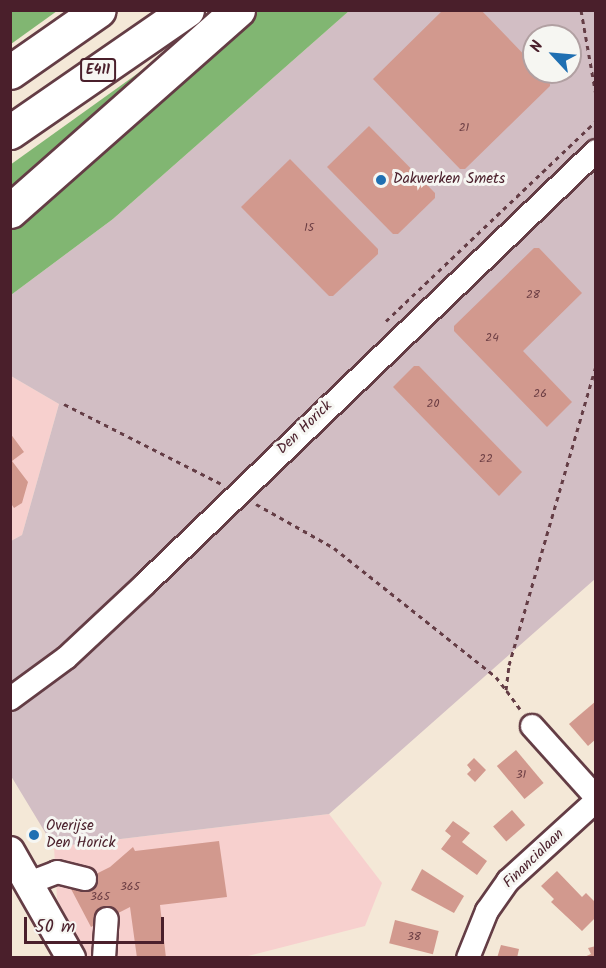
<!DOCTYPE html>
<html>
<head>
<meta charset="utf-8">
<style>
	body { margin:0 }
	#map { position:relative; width:606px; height:968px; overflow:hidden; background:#f4e8d7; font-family:Kalam,sans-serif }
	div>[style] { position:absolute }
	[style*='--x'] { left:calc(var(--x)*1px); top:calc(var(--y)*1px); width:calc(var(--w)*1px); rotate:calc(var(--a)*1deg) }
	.built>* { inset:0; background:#f7d0ce }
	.industrial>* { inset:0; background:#d2bec4 }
	.forest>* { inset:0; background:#81b672 }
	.building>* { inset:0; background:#d2998e; transform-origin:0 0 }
	.path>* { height:3px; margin-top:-1.5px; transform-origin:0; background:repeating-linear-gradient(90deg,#643d45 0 4.5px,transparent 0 9px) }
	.roads { filter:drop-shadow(2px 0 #643d45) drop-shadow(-2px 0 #643d45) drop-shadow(0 2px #643d45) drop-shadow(0 -2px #643d45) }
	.minor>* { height:22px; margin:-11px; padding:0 11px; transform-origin:11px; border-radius:11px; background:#fff }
	.major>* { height:28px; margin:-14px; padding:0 14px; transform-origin:14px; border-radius:14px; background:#fff }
	.highway>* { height:33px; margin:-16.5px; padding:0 16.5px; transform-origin:16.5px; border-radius:16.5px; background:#fff }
	.dots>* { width:16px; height:16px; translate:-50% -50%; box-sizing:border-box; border:3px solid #f6f6f2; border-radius:50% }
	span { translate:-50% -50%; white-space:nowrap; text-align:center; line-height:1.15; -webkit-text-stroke:6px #f6f6f2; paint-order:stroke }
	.number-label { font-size:12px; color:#6c3e44 }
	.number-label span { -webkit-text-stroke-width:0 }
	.shield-label span { padding:2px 4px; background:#f6f6f2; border:2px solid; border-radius:4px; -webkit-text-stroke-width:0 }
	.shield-label { font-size:14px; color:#4a1f2b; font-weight:700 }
	.poi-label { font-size:15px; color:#4a1f2b }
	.left { translate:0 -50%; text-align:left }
	.street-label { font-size:15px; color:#4a1f2b }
	.frame { position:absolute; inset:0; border:12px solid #4a1f2b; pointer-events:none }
	.north { position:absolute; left:522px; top:24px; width:60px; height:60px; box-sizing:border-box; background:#f6f6f2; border:2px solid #b1a0a2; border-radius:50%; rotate:296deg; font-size:16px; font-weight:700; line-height:24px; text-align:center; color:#4a1f2b }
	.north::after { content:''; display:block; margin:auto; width:21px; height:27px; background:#1f6fb2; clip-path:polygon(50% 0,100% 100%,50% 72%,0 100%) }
	.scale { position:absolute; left:24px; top:917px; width:140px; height:27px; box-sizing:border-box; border:3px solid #4a1f2b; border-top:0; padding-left:8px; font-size:18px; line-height:21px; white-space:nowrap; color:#4a1f2b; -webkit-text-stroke:4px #f6f6f2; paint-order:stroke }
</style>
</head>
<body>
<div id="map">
	<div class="built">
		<i style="clip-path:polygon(11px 376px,59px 404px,22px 535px,11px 541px)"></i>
		<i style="clip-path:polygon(329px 814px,382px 883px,365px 926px,244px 957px,87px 957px,57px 899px,54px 847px)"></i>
	</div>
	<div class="industrial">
		<i style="clip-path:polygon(evenodd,349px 11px,595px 11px,595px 579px,329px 814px,54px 847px,11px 776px,11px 541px,22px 535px,59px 404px,11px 376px,11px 295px,113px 219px,349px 11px,534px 36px,570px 36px,570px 72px,534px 72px,534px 36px)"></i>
	</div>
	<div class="forest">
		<i style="clip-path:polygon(11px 10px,57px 10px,57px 11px,11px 44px)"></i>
		<i style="clip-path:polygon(258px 11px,349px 11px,113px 219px,11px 295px,11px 231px,129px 120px)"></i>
		<i style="clip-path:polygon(169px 51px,11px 202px,10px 165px)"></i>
	</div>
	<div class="building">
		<i style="clip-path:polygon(443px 10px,481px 10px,534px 65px,534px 72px,541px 72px,550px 81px,550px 86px,465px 169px,460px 169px,373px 79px)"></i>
		<i style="clip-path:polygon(369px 126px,435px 193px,435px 198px,398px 234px,393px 234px,327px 167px)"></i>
		<i style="clip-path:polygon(290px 159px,378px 249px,378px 254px,333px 296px,329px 296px,241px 207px)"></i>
		<i style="clip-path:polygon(534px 248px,539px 248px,582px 293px,523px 351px,572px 402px,547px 427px,454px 331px,454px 326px)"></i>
		<i style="clip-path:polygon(414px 366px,419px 366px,522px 472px,499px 496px,393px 387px)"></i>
		<i style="clip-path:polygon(10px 433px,24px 452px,12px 461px,28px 482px,22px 503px,14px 508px,10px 502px)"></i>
		<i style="clip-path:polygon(596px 701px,596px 739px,588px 746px,569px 724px)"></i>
		<i style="left:516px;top:750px;width:43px;height:25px;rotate:50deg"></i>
		<i style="clip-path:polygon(474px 758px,486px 770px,475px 782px,467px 774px,471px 770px,467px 765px)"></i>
		<i style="left:512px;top:810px;width:20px;height:25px;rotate:49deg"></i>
		<i style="clip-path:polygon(453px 821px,470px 833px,462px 842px,487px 861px,477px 875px,441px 849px,451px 836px,445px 831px)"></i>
		<i style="clip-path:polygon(219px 841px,227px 897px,160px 905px,166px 958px,137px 958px,130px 907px,91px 927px,70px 887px,110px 867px,133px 847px,135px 851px)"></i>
		<i style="clip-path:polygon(422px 869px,464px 896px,454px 913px,411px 890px)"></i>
		<i style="clip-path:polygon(557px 871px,582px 897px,586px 893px,596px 903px,596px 917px,582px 931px,551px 902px,554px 899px,541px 886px)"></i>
		<i style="left:395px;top:920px;width:45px;height:24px;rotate:14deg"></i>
		<i style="clip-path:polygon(501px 945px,519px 949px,517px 958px,497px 958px)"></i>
		<i style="clip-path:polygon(596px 946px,596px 958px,582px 958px,591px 954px,588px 948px)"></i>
	</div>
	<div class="path">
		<i style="--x:581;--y:10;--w:86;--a:80"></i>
		<i style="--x:386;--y:321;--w:290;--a:-43.6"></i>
		<i style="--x:64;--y:404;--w:177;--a:26.9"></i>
		<i style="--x:256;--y:504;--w:90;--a:29.4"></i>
		<i style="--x:334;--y:548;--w:207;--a:38.5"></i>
		<i style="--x:496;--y:677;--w:16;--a:52"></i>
		<i style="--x:520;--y:709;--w:24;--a:-126"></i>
		<i style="--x:506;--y:690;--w:25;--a:-83"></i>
		<i style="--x:509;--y:665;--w:311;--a:-73.8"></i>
	</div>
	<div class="roads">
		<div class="minor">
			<i style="--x:10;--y:699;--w:69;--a:-36.2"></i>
			<i style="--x:66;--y:658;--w:108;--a:-43.1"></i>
			<i style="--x:145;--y:584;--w:625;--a:-43.83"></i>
			<i style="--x:532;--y:726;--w:96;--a:48"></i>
			<i style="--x:29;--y:883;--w:30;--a:-21"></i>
			<i style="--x:57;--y:872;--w:29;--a:14"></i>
			<i style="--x:104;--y:958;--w:39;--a:-86"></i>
			<i style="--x:468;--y:958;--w:51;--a:-68"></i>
			<i style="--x:487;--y:911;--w:37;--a:-55"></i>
			<i style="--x:508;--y:881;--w:119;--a:-42.3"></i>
		</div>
		<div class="major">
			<i style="--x:10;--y:851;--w:123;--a:60.3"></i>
		</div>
		<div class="highway">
			<i style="--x:10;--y:72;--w:108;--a:-34.9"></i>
			<i style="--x:10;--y:132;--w:215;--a:-34.6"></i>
			<i style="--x:10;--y:211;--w:304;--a:-41.4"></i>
		</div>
	</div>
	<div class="dots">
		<i style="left:381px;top:180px;background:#1f6fb2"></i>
		<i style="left:34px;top:835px;background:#1f6fb2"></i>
	</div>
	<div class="number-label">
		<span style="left:464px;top:128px">21</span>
		<span style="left:309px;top:228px">15</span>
		<span style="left:533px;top:295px">28</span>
		<span style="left:492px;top:338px">24</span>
		<span style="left:540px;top:394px">26</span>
		<span style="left:433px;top:404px">20</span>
		<span style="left:486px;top:459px">22</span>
		<span style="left:521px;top:775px">31</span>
		<span style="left:130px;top:887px">365</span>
		<span style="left:100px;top:897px">365</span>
		<span style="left:414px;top:937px">38</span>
	</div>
	<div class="shield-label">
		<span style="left:98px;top:70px">E411</span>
	</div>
	<div class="poi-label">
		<span class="left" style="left:393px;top:180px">Dakwerken Smets</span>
		<span class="left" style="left:46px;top:835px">Overijse<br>Den Horick</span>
	</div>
	<div class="street-label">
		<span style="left:305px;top:428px;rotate:-44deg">Den Horick</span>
		<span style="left:534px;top:859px;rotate:-44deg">Financialaan</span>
	</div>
	<div class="frame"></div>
	<div class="north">N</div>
	<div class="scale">50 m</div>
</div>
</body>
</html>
